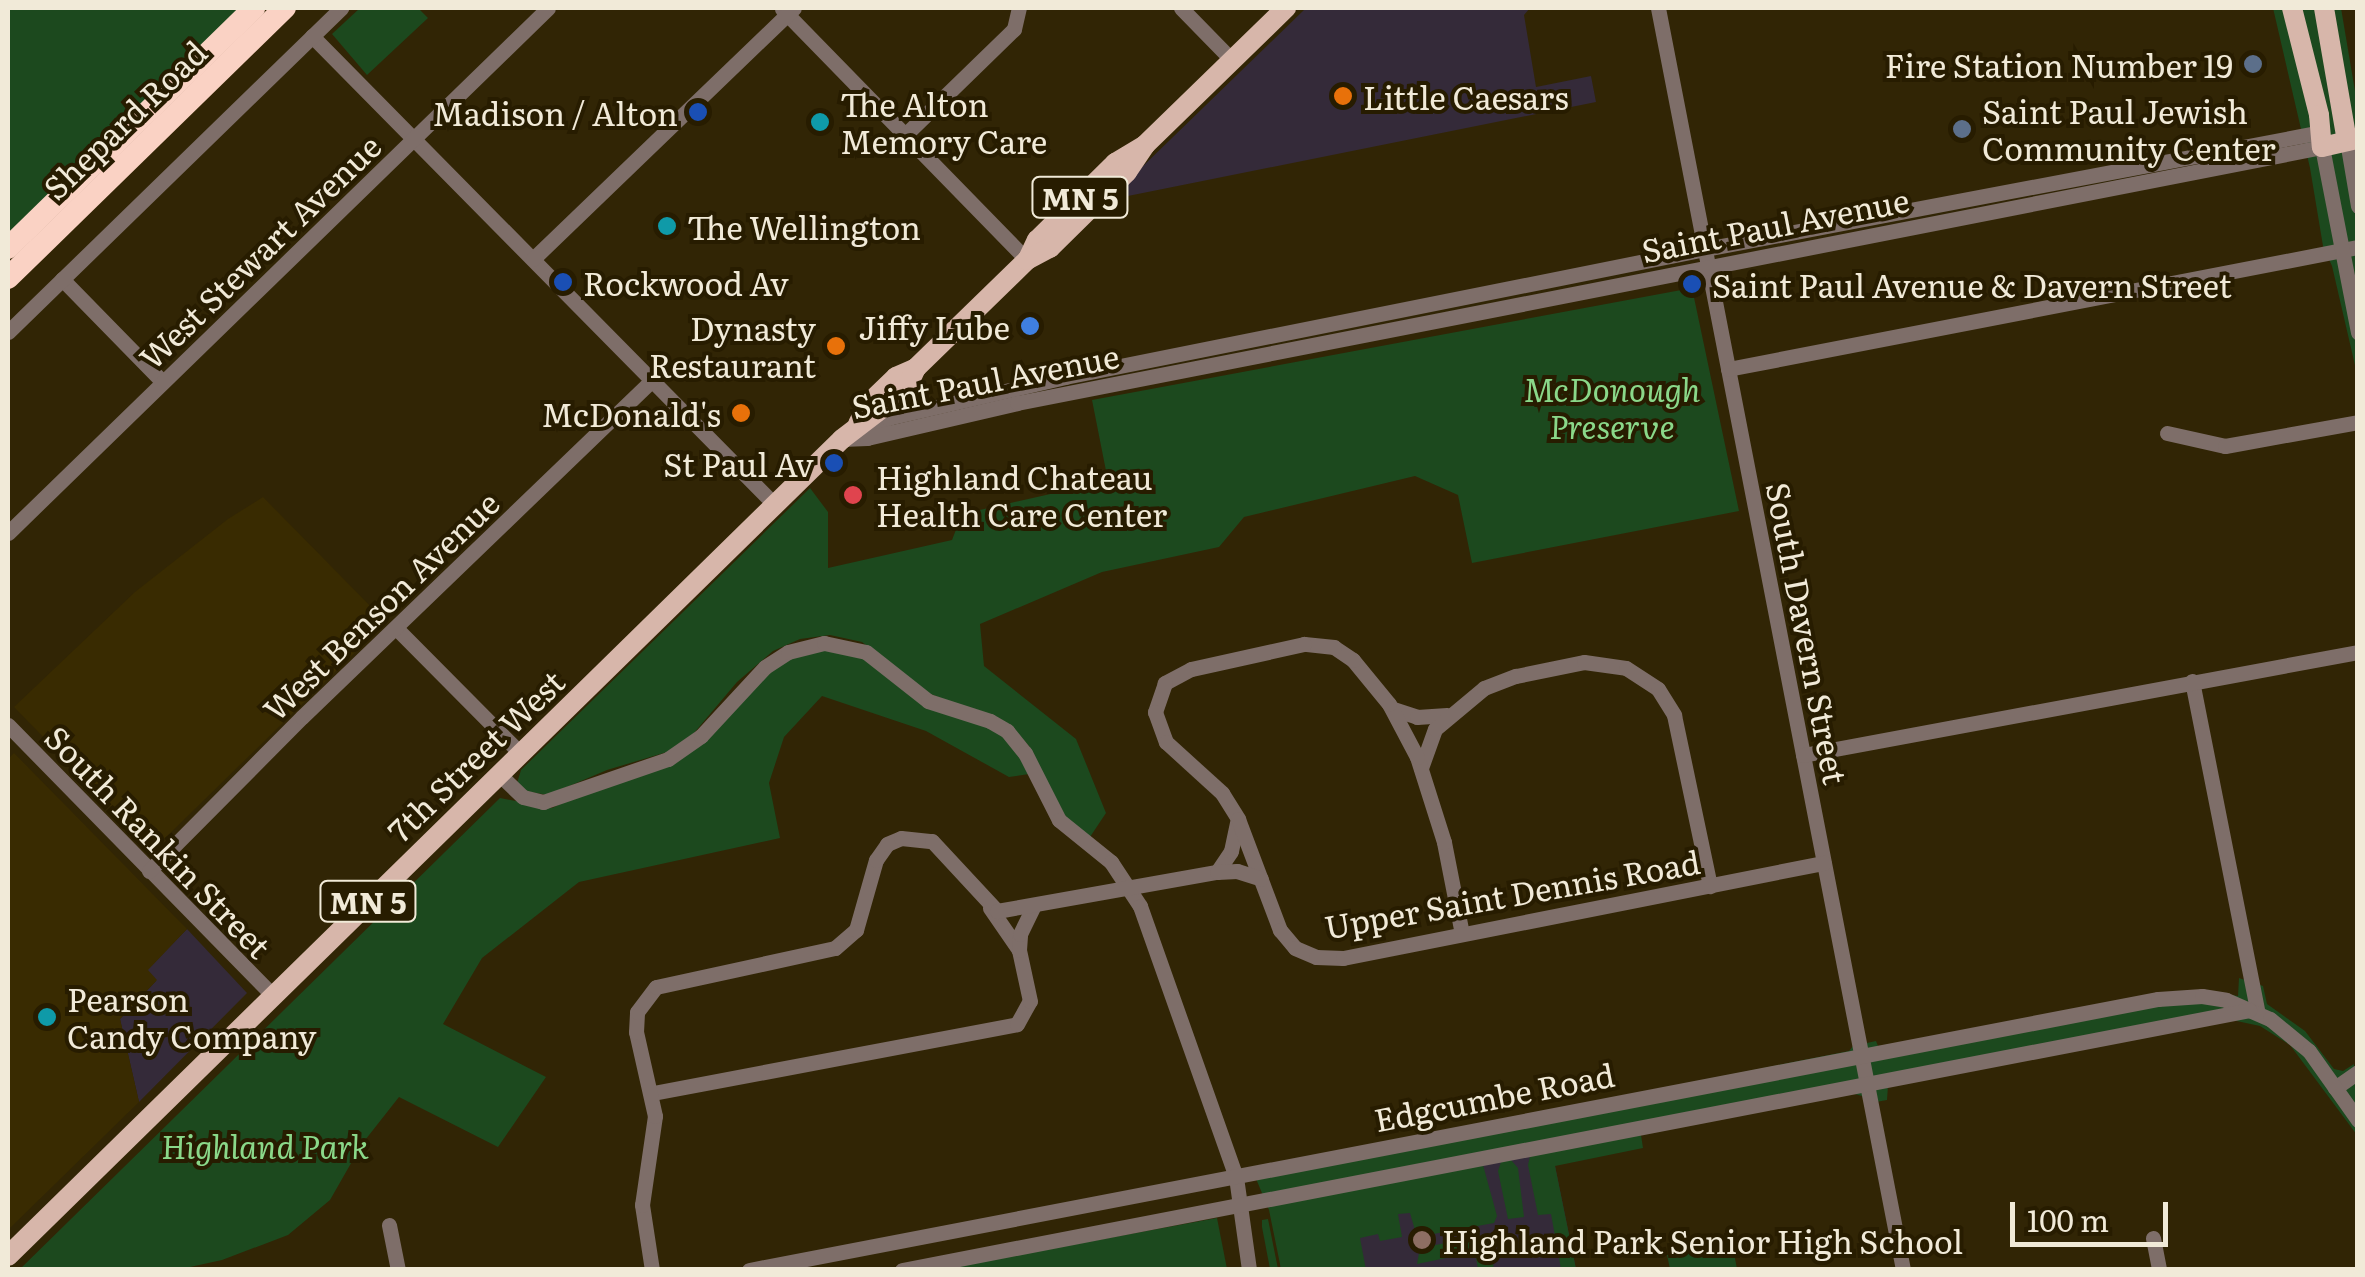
<!DOCTYPE html>
<html>
<head>
<meta charset="utf-8">
<style>
	body { margin:0 }
	#map { position:relative; width:2365px; height:1277px; overflow:hidden; background:#312505; font-family:Literata,serif }
	div>[style] { position:absolute }
	[style*='--x'] { left:calc(var(--x)*1px); top:calc(var(--y)*1px); width:calc(var(--w)*1px); rotate:calc(var(--a)*1deg) }
	.commercial>* { inset:0; background:#342a39 }
	.built>* { inset:0; background:#392b01 }
	.green>* { inset:0; background:#1c491e }
	.minor>* { height:15px; margin:-7.5px; padding:0 7.5px; transform-origin:7.5px; border-radius:7.5px; background:#7e6e69 }
	.major>* { height:20px; margin:-10px; padding:0 10px; transform-origin:10px; border-radius:10px; background:#d7b6aa }
	.highway>* { height:22px; margin:-11px; padding:0 11px; transform-origin:11px; border-radius:11px; background:#fad2c4 }
	.dots>* { width:28px; height:28px; translate:-50% -50%; box-sizing:border-box; border:5px solid #271c00; border-radius:50% }
	span { translate:-50% -50%; white-space:nowrap; text-align:center; line-height:1.15; -webkit-text-stroke:8px #271c00; paint-order:stroke }
	.shield-label span { padding:2px 8px; background:#271c00; border:2px solid; border-radius:8px; -webkit-text-stroke-width:0 }
	.shield-label { font-size:30px; color:#f1ead8; font-weight:700 }
	.poi-label { font-size:32px; color:#f1ead8 }
	.right { translate:-100% -50%; text-align:right }
	.left { translate:0 -50%; text-align:left }
	.street-label { font-size:32px; color:#f1ead8 }
	.park-label { font-size:32px; color:#8ad889; font-style:italic }
	.frame { position:absolute; inset:0; border:10px solid #f1ead8; pointer-events:none }
	.scale { position:absolute; left:2010px; top:1202px; width:158px; height:45px; box-sizing:border-box; border:5px solid #f1ead8; border-top:0; padding-left:12px; font-size:30px; line-height:35px; white-space:nowrap; color:#f1ead8; -webkit-text-stroke:8px #271c00; paint-order:stroke }
</style>
</head>
<body>
<div id="map">
	<div class="commercial">
		<i style="clip-path:polygon(1306px 8px,1530px 8px,1524px 15px,1536px 87px,1591px 76px,1596px 102px,1108px 200px)"></i>
		<i style="clip-path:polygon(187px 929px,247px 993px,139px 1102px,120px 1019px,156px 981px,147px 970px)"></i>
		<i style="clip-path:polygon(1552px 1151px,1576px 1269px,1281px 1269px,1274px 1206px)"></i>
	</div>
	<div class="built">
		<i style="clip-path:polygon(263px 497px,386px 622px,153px 850px,14px 707px,135px 592px,228px 519px)"></i>
		<i style="clip-path:polygon(14px 753px,187px 929px,148px 970px,157px 980px,120px 1019px,139px 1102px,8px 1230px,8px 759px)"></i>
	</div>
	<div class="green">
		<i style="clip-path:polygon(8px 8px,244px 8px,8px 240px)"></i>
		<i style="clip-path:polygon(360px 8px,418px 8px,428px 18px,367px 75px,332px 34px)"></i>
		<i style="clip-path:polygon(2273px 8px,2341px 8px,2357px 103px,2357px 374px,2332px 266px,2323px 246px,2310px 168px)"></i>
		<i style="clip-path:polygon(1692px 288px,1739px 511px,1472px 563px,1458px 495px,1415px 476px,1244px 517px,1219px 547px,1102px 572px,980px 624px,984px 666px,1076px 739px,1106px 813px,1090px 837px,1061px 813px,1029px 746px,1011px 726px,928px 693px,862px 642px,830px 635px,800px 639px,773px 651px,737px 682px,694px 733px,667px 752px,607px 770px,548px 795px,525px 791px,517px 783px,521px 770px,810px 488px,828px 512px,828px 568px,952px 540px,962px 514px,1108px 481px,1092px 400px)"></i>
		<i style="clip-path:polygon(818px 649px,853px 652px,993px 729px,1013px 744px,1029px 774px,1009px 777px,926px 731px,822px 696px,784px 737px,769px 783px,780px 838px,579px 882px,482px 958px,443px 1024px,546px 1077px,498px 1147px,399px 1097px,362px 1144px,330px 1200px,288px 1235px,222px 1260px,181px 1269px,19px 1270px,500px 798px,552px 808px,602px 784px,656px 770px,762px 677px,790px 657px)"></i>
		<i style="clip-path:polygon(2239px 978px,2263px 986px,2267px 1004px,2305px 1031px,2334px 1069px,2343px 1071px,2354px 1064px,2357px 1135px,2290px 1045px,2260px 1026px,2232px 1020px,1888px 1086px,1887px 1100px,1865px 1104px,1862px 1096px,1851px 1093px,1641px 1135px,1643px 1148px,1555px 1166px,1576px 1269px,1561px 1269px,1551px 1214px,1538px 1215px,1528px 1165px,1530px 1156px,1511px 1160px,1518px 1168px,1524px 1217px,1508px 1219px,1498px 1171px,1501px 1162px,1483px 1165px,1497px 1216px,1494px 1223px,1417px 1237px,1410px 1213px,1398px 1214px,1402px 1237px,1380px 1241px,1378px 1234px,1360px 1238px,1366px 1270px,1281px 1269px,1269px 1210px,1252px 1169px,1849px 1051px,1853px 1046px,1876px 1041px,1878px 1046px,2220px 993px,2238px 996px)"></i>
		<i style="clip-path:polygon(1217px 1218px,1227px 1269px,934px 1270px)"></i>
		<i style="clip-path:polygon(1268px 1219px,1278px 1269px,1270px 1269px,1262px 1227px,1262px 1220px)"></i>
		<i style="clip-path:polygon(1487px 1235px,1494px 1269px,1478px 1269px,1475px 1252px,1417px 1264px,1420px 1248px)"></i>
		<i style="clip-path:polygon(1732px 1242px,1737px 1269px,1670px 1269px,1667px 1255px)"></i>
	</div>
	<div class="minor">
		<i style="--x:1181;--y:8;--w:73;--a:45.6"></i>
		<i style="--x:1658;--y:8;--w:1286;--a:79.01"></i>
		<i style="--x:782;--y:9;--w:351;--a:45.7"></i>
		<i style="--x:312;--y:36;--w:659;--a:45.37"></i>
		<i style="--x:905;--y:135;--w:152;--a:-44.2"></i>
		<i style="--x:1014;--y:29;--w:22;--a:-77"></i>
		<i style="--x:2347;--y:141;--w:66;--a:80.4"></i>
		<i style="--x:533;--y:259;--w:362;--a:-43.9"></i>
		<i style="--x:62;--y:279;--w:144;--a:45.6"></i>
		<i style="--x:8;--y:332;--w:465;--a:-44.2"></i>
		<i style="--x:1728;--y:369;--w:642;--a:-10.96"></i>
		<i style="--x:868;--y:427;--w:22;--a:-24"></i>
		<i style="--x:888;--y:418;--w:182;--a:-13"></i>
		<i style="--x:1065;--y:377;--w:653;--a:-11.31"></i>
		<i style="--x:1705;--y:249;--w:628;--a:-10.74"></i>
		<i style="--x:2167;--y:433;--w:59;--a:12.6"></i>
		<i style="--x:2225;--y:446;--w:135;--a:-10.2"></i>
		<i style="--x:842;--y:439;--w:25;--a:-2"></i>
		<i style="--x:867;--y:438;--w:154;--a:-13.1"></i>
		<i style="--x:1017;--y:403;--w:1330;--a:-11.1"></i>
		<i style="--x:2322;--y:147;--w:189;--a:79"></i>
		<i style="--x:8;--y:533;--w:753;--a:-44.19"></i>
		<i style="--x:396;--y:628;--w:176;--a:45.2"></i>
		<i style="--x:2192;--y:681;--w:338;--a:78.8"></i>
		<i style="--x:1393;--y:709;--w:25;--a:18"></i>
		<i style="--x:1417;--y:717;--w:30;--a:-4"></i>
		<i style="--x:8;--y:725;--w:378;--a:45.6"></i>
		<i style="--x:1803;--y:755;--w:564;--a:-10.51"></i>
		<i style="--x:1421;--y:768;--w:41;--a:-70.3"></i>
		<i style="--x:1435;--y:729;--w:64;--a:-39.9"></i>
		<i style="--x:1484;--y:688;--w:34;--a:-21"></i>
		<i style="--x:1516;--y:676;--w:69;--a:-11.6"></i>
		<i style="--x:1584;--y:662;--w:42;--a:8.1"></i>
		<i style="--x:1626;--y:668;--w:38;--a:33"></i>
		<i style="--x:1658;--y:689;--w:31;--a:58"></i>
		<i style="--x:1674;--y:715;--w:175;--a:78.1"></i>
		<i style="--x:499;--y:774;--w:33;--a:44"></i>
		<i style="--x:523;--y:797;--w:21;--a:14"></i>
		<i style="--x:543;--y:802;--w:132;--a:-19"></i>
		<i style="--x:668;--y:759;--w:40;--a:-34.9"></i>
		<i style="--x:701;--y:736;--w:94;--a:-47.2"></i>
		<i style="--x:765;--y:667;--w:27;--a:-33"></i>
		<i style="--x:788;--y:652;--w:37;--a:-14"></i>
		<i style="--x:824;--y:643;--w:43;--a:12.1"></i>
		<i style="--x:866;--y:652;--w:79;--a:38.3"></i>
		<i style="--x:928;--y:701;--w:65;--a:17.9"></i>
		<i style="--x:990;--y:721;--w:20;--a:30"></i>
		<i style="--x:1007;--y:731;--w:28;--a:51"></i>
		<i style="--x:1025;--y:753;--w:75;--a:63.1"></i>
		<i style="--x:1059;--y:820;--w:67;--a:38.9"></i>
		<i style="--x:1111;--y:862;--w:53;--a:56.6"></i>
		<i style="--x:1140;--y:906;--w:288;--a:70.5"></i>
		<i style="--x:1236;--y:1177;--w:94;--a:82"></i>
		<i style="--x:149;--y:871;--w:217;--a:-45.2"></i>
		<i style="--x:302;--y:717;--w:484;--a:-43.9"></i>
		<i style="--x:1217;--y:872;--w:25;--a:-56"></i>
		<i style="--x:1231;--y:851;--w:29;--a:-78"></i>
		<i style="--x:990;--y:908;--w:51;--a:55.4"></i>
		<i style="--x:1462;--y:934;--w:94;--a:-101.1"></i>
		<i style="--x:1444;--y:842;--w:89;--a:-107.6"></i>
		<i style="--x:1417;--y:757;--w:60;--a:-117.8"></i>
		<i style="--x:1389;--y:704;--w:57;--a:-129.3"></i>
		<i style="--x:1353;--y:660;--w:23;--a:-146"></i>
		<i style="--x:1334;--y:647;--w:30;--a:-174"></i>
		<i style="--x:1304;--y:644;--w:116;--a:167.5"></i>
		<i style="--x:1191;--y:669;--w:30;--a:152"></i>
		<i style="--x:1165;--y:683;--w:31;--a:109"></i>
		<i style="--x:1155;--y:712;--w:32;--a:70"></i>
		<i style="--x:1166;--y:742;--w:76;--a:42.3"></i>
		<i style="--x:1222;--y:793;--w:31;--a:58"></i>
		<i style="--x:1238;--y:819;--w:119;--a:69.3"></i>
		<i style="--x:1280;--y:930;--w:23;--a:50"></i>
		<i style="--x:1295;--y:948;--w:23;--a:23"></i>
		<i style="--x:1316;--y:957;--w:27;--a:2"></i>
		<i style="--x:1343;--y:958;--w:490;--a:-11.2"></i>
		<i style="--x:2335;--y:1088;--w:28;--a:-35"></i>
		<i style="--x:653;--y:1093;--w:370;--a:-10.7"></i>
		<i style="--x:1017;--y:1024;--w:26;--a:-61"></i>
		<i style="--x:1030;--y:1001;--w:52;--a:-102.2"></i>
		<i style="--x:1019;--y:950;--w:16;--a:-86"></i>
		<i style="--x:1020;--y:934;--w:30;--a:-64"></i>
		<i style="--x:389;--y:1225;--w:46;--a:78.7"></i>
		<i style="--x:2153;--y:1238;--w:33;--a:79"></i>
		<i style="--x:652;--y:1270;--w:66;--a:-98.7"></i>
		<i style="--x:642;--y:1205;--w:90;--a:-81.7"></i>
		<i style="--x:655;--y:1116;--w:86;--a:-102.7"></i>
		<i style="--x:636;--y:1032;--w:20;--a:-87"></i>
		<i style="--x:637;--y:1012;--w:31;--a:-53"></i>
		<i style="--x:656;--y:987;--w:183;--a:-12.3"></i>
		<i style="--x:835;--y:948;--w:28;--a:-41"></i>
		<i style="--x:856;--y:930;--w:73;--a:-74.1"></i>
		<i style="--x:876;--y:860;--w:19;--a:-55"></i>
		<i style="--x:887;--y:844;--w:15;--a:-23"></i>
		<i style="--x:901;--y:838;--w:31;--a:6"></i>
		<i style="--x:932;--y:841;--w:96;--a:47.1"></i>
		<i style="--x:997;--y:911;--w:223;--a:-10.1"></i>
		<i style="--x:1217;--y:872;--w:20;--a:-3"></i>
		<i style="--x:1237;--y:871;--w:25;--a:18"></i>
		<i style="--x:749;--y:1270;--w:1435;--a:-10.89"></i>
		<i style="--x:2158;--y:999;--w:44;--a:-3.9"></i>
		<i style="--x:2202;--y:996;--w:24;--a:9"></i>
		<i style="--x:2226;--y:1000;--w:48;--a:23.4"></i>
		<i style="--x:2270;--y:1019;--w:50;--a:39.4"></i>
		<i style="--x:2309;--y:1051;--w:85;--a:54.6"></i>
		<i style="--x:902;--y:1270;--w:1372;--a:-10.92"></i>
	</div>
	<div class="major">
		<i style="--x:2292;--y:8;--w:110;--a:75.8"></i>
		<i style="--x:2319;--y:115;--w:32;--a:85"></i>
		<i style="--x:2322;--y:147;--w:37;--a:-13"></i>
		<i style="--x:2324;--y:8;--w:135;--a:80.2"></i>
		<i style="--x:1028;--y:259;--w:21;--a:-65"></i>
		<i style="--x:1037;--y:240;--w:110;--a:-44.6"></i>
		<i style="--x:1115;--y:163;--w:35;--a:-31"></i>
		<i style="--x:1145;--y:145;--w:197;--a:-44.2"></i>
		<i style="--x:858;--y:424;--w:22;--a:-63"></i>
		<i style="--x:868;--y:404;--w:39;--a:-44"></i>
		<i style="--x:896;--y:377;--w:22;--a:-24"></i>
		<i style="--x:916;--y:368;--w:155;--a:-44.2"></i>
		<i style="--x:1027;--y:260;--w:26;--a:-28"></i>
		<i style="--x:1050;--y:248;--w:108;--a:-44.6"></i>
		<i style="--x:1127;--y:172;--w:32;--a:-56"></i>
		<i style="--x:8;--y:1256;--w:1167;--a:-44.41"></i>
		<i style="--x:842;--y:439;--w:81;--a:-37.4"></i>
		<i style="--x:906;--y:390;--w:24;--a:-66"></i>
	</div>
	<div class="highway">
		<i style="--x:8;--y:248;--w:344;--a:-44.3"></i>
		<i style="--x:8;--y:278;--w:387;--a:-44.3"></i>
	</div>
	<div class="dots">
		<i style="left:2253px;top:64px;background:#5c6f8a"></i>
		<i style="left:1343px;top:96px;background:#e8710a"></i>
		<i style="left:698px;top:112px;background:#1a4fb4"></i>
		<i style="left:820px;top:122px;background:#0f9aa8"></i>
		<i style="left:1962px;top:129px;background:#5c6f8a"></i>
		<i style="left:667px;top:226px;background:#0f9aa8"></i>
		<i style="left:563px;top:282px;background:#1a4fb4"></i>
		<i style="left:1692px;top:284px;background:#1a4fb4"></i>
		<i style="left:1030px;top:326px;background:#3f7fe0"></i>
		<i style="left:836px;top:346px;background:#e8710a"></i>
		<i style="left:741px;top:413px;background:#e8710a"></i>
		<i style="left:834px;top:463px;background:#1a4fb4"></i>
		<i style="left:853px;top:495px;background:#e0444e"></i>
		<i style="left:47px;top:1017px;background:#0f9aa8"></i>
		<i style="left:1422px;top:1240px;background:#8d6e63"></i>
	</div>
	<div class="shield-label">
		<span style="left:1080px;top:197px">MN 5</span>
		<span style="left:368px;top:901px">MN 5</span>
	</div>
	<div class="poi-label">
		<span class="right" style="left:2233px;top:64px">Fire Station Number 19</span>
		<span class="left" style="left:1363px;top:96px">Little Caesars</span>
		<span class="left" style="left:840px;top:122px">The Alton<br>Memory Care</span>
		<span class="left" style="left:1982px;top:129px">Saint Paul Jewish<br>Community Center</span>
		<span class="right" style="left:678px;top:112px">Madison / Alton</span>
		<span class="left" style="left:687px;top:226px">The Wellington</span>
		<span class="left" style="left:583px;top:282px">Rockwood Av</span>
		<span class="left" style="left:1712px;top:284px">Saint Paul Avenue &amp; Davern Street</span>
		<span class="right" style="left:1010px;top:326px">Jiffy Lube</span>
		<span class="right" style="left:816px;top:346px">Dynasty<br>Restaurant</span>
		<span class="right" style="left:721px;top:413px">McDonald's</span>
		<span class="right" style="left:814px;top:463px">St Paul Av</span>
		<span class="left" style="left:876px;top:495px">Highland Chateau<br>Health Care Center</span>
		<span class="left" style="left:67px;top:1017px">Pearson<br>Candy Company</span>
		<span class="left" style="left:1442px;top:1240px">Highland Park Senior High School</span>
	</div>
	<div class="street-label">
		<span style="left:124px;top:119px;rotate:-44deg">Shepard Road</span>
		<span style="left:1775px;top:224px;rotate:-11deg">Saint Paul Avenue</span>
		<span style="left:259px;top:251px;rotate:-44deg">West Stewart Avenue</span>
		<span style="left:985px;top:380px;rotate:-11deg">Saint Paul Avenue</span>
		<span style="left:380px;top:605px;rotate:-44deg">West Benson Avenue</span>
		<span style="left:1808px;top:633px;rotate:79deg">South Davern Street</span>
		<span style="left:475px;top:755px;rotate:-44deg">7th Street West</span>
		<span style="left:159px;top:841px;rotate:46deg">South Rankin Street</span>
		<span style="left:1512px;top:893px;rotate:-10deg">Upper Saint Dennis Road</span>
		<span style="left:1494px;top:1096px;rotate:-11deg">Edgcumbe Road</span>
	</div>
	<div class="park-label">
		<span style="left:1612px;top:407px">McDonough<br>Preserve</span>
		<span style="left:265px;top:1145px">Highland Park</span>
	</div>
	<div class="frame"></div>
	<div class="scale">100 m</div>
</div>
</body>
</html>
